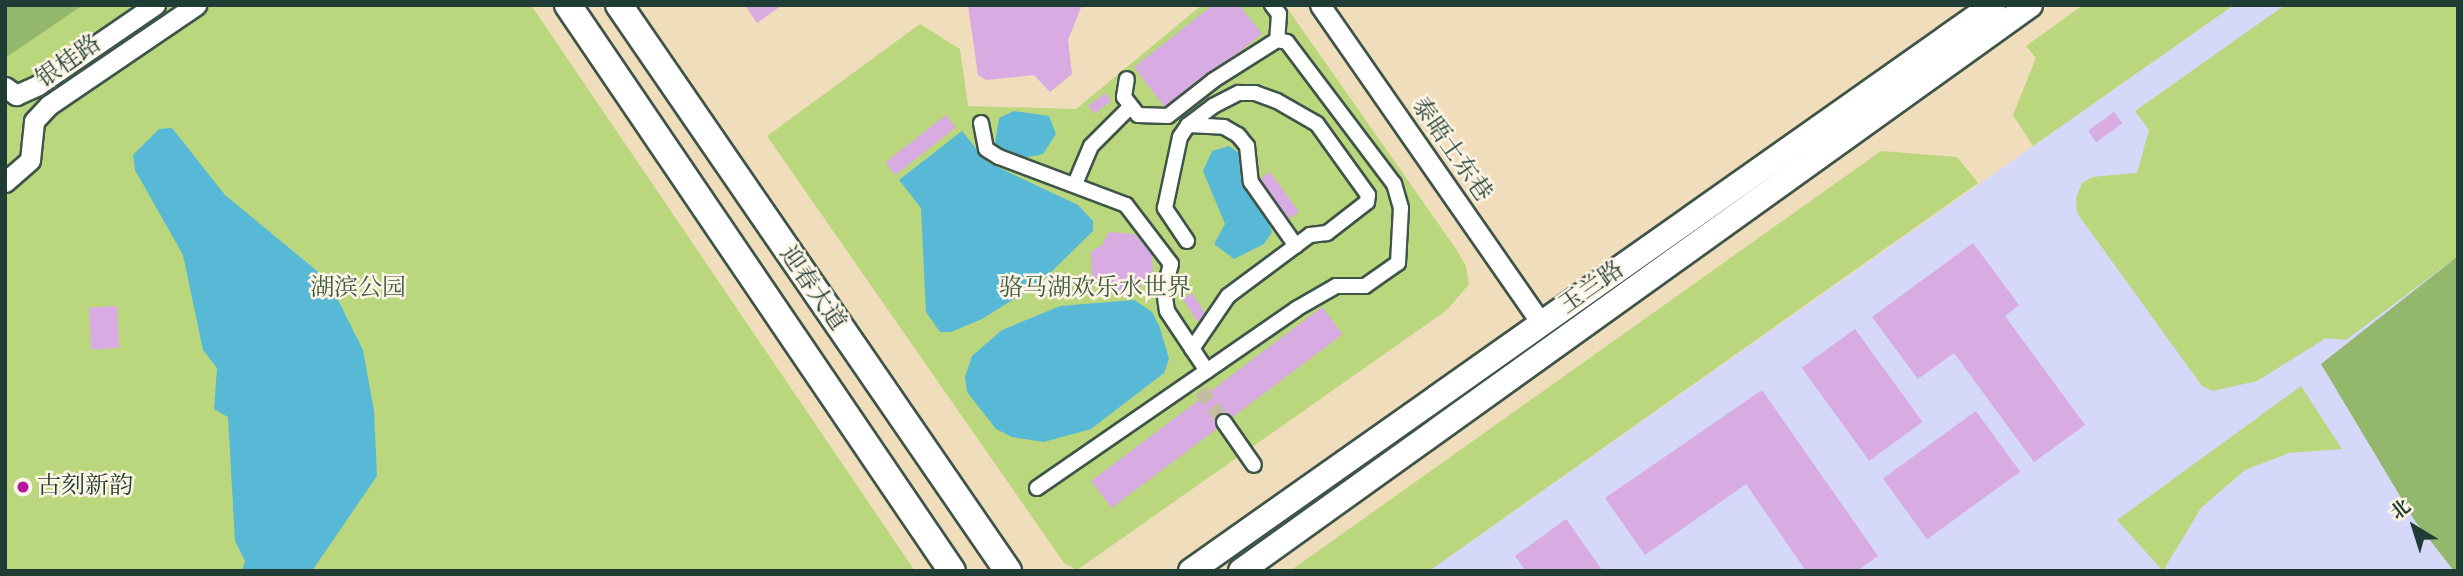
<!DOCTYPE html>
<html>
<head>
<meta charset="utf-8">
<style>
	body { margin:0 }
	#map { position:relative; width:2463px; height:576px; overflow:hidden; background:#efddbc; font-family:"IM FELL English","Noto Serif SC",serif }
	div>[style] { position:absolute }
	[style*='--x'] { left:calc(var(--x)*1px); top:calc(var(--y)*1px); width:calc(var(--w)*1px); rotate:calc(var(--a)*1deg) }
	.built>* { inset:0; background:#d5d8f9 }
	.green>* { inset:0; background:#bad77d }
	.forest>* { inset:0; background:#93b86c }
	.water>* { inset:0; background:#57b9d6 }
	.building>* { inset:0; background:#d8abe3; transform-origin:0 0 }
	.pedestrian-tunnel>* { height:14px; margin-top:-7px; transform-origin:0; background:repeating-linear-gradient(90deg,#c5bda1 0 14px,transparent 0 21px) }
	.roads { filter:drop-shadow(2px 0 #3e5548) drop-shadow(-2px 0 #3e5548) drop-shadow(0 2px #3e5548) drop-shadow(0 -2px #3e5548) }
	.pedestrian>* { height:14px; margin:-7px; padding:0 7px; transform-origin:7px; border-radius:7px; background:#fff }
	.minor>* { height:19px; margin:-9.5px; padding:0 9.5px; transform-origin:9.5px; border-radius:9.5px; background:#fff }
	.tertiary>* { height:24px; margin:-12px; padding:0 12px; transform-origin:12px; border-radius:12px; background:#fff }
	.secondary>* { height:26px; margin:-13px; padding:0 13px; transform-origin:13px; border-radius:13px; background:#fff }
	.dots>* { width:19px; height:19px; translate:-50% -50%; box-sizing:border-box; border:4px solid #fcf5e5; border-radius:50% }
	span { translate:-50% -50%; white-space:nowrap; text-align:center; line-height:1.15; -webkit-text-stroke:5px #fcf5e5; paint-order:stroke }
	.street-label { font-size:24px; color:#1f3d34 }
	.park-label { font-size:24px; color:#3e5c43 }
	.poi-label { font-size:24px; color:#1f3d34 }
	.left { translate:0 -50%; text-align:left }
	.frame { position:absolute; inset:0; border:7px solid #1f3d34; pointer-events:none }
	.north { position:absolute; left:2379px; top:492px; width:70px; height:70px; -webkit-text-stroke:5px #fcf5e5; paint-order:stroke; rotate:322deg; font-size:19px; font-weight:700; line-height:28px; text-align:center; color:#1f3d34 }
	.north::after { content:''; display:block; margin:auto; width:24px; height:32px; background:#1f3d34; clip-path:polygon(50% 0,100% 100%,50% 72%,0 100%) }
</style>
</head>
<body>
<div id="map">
	<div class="built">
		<i style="clip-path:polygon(2234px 5px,2458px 5px,2458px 571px,1429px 571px)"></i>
	</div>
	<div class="green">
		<i style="clip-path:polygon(5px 5px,531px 5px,915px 571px,5px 571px)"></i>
		<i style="clip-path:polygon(1202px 5px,1285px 5px,1456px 249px,1466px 266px,1469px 284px,1447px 310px,1077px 570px,1064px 563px,767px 136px,920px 24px,960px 49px,968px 106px,1076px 109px)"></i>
		<i style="clip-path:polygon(2083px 5px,2234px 5px,2033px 146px,2013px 115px,2036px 58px,2026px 46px)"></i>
		<i style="clip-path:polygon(2285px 5px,2458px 5px,2458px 256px,2346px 340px,2326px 338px,2257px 381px,2213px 391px,2202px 386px,2077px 213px,2076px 198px,2082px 183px,2092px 177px,2137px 173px,2149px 130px,2135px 111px)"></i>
		<i style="clip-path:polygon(1881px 151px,1957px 157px,1978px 183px,1429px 571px,1290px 571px)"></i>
		<i style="clip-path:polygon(2301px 386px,2342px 449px,2289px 453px,2245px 470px,2201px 508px,2163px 571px,2117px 520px)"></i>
	</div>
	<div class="forest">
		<i style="clip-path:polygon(5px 5px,83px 5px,5px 58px)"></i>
		<i style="clip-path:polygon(2458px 256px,2458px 571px,2454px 571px,2415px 521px,2321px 364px)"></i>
	</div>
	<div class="water">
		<i style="clip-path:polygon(1014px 111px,1049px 116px,1056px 134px,1043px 154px,1020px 159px,995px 143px,999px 118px)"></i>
		<i style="clip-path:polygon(172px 128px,225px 195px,328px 280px,363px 350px,374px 411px,377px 476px,312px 571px,242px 571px,245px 561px,235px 541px,228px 417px,214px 409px,217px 368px,203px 350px,183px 255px,135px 170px,133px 155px,159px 129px)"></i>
		<i style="clip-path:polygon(962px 131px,987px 162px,1078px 205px,1093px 221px,1093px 231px,1041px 282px,982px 319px,951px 332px,940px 332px,926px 312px,921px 208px,899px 180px)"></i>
		<i style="clip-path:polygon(1229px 146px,1242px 155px,1242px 184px,1263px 208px,1272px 232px,1264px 244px,1234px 259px,1214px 244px,1225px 224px,1203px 171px,1212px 151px)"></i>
		<i style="clip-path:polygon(1134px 300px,1152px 312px,1160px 328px,1169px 359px,1164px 373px,1091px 429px,1044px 442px,1012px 437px,996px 429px,967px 392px,965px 377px,972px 356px,1002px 330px,1060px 306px)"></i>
	</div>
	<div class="building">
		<i style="clip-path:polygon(745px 5px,782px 5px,757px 23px)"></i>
		<i style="clip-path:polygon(968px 5px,1082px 5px,1068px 40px,1072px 74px,1050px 92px,1034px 75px,986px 80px,978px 75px)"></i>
		<i style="clip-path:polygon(1213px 5px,1239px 5px,1262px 34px,1166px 109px,1134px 67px)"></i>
		<i style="left:1105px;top:93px;width:10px;height:21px;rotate:53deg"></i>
		<i style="left:2114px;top:112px;width:14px;height:32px;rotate:54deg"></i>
		<i style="left:946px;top:115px;width:16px;height:77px;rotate:52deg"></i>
		<i style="left:1270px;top:172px;width:49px;height:13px;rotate:54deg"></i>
		<i style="clip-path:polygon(1109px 232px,1134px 234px,1152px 252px,1153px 274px,1134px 293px,1109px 294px,1092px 278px,1091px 251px,1102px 245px)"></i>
		<i style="clip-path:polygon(1973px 243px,2019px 305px,2005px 316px,2085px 425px,2034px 462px,1954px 353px,1918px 379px,1872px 317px)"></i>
		<i style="left:1192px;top:293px;width:27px;height:11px;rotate:57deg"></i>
		<i style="left:117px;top:306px;width:42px;height:28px;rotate:87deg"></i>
		<i style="left:1322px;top:307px;width:34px;height:289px;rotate:53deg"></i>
		<i style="left:1855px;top:329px;width:115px;height:66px;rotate:54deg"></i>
		<i style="clip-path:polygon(1762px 390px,1878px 556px,1857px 571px,1806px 571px,1746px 484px,1645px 555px,1605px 498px)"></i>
		<i style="left:1976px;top:411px;width:75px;height:115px;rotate:54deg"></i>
		<i style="clip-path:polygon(1566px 519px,1603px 571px,1526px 571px,1515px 556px)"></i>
	</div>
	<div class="pedestrian-tunnel">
		<i style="--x:1200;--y:390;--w:40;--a:53"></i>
	</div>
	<div class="roads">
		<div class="pedestrian">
			<i style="--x:1272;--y:5;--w:11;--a:52"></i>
			<i style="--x:1279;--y:14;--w:26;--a:94"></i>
			<i style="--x:981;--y:123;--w:26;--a:79"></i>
			<i style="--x:986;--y:149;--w:15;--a:32"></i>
			<i style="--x:999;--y:157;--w:136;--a:20.7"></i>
			<i style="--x:1126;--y:205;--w:74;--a:52.7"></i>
			<i style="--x:1171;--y:264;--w:27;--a:105"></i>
			<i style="--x:1164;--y:290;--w:21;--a:82"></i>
			<i style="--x:1167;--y:311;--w:72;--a:56.3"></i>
			<i style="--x:1188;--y:125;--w:36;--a:3"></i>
			<i style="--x:1224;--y:127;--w:16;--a:30"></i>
			<i style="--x:1238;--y:135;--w:14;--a:51"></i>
			<i style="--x:1247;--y:146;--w:36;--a:84"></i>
			<i style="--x:1251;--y:182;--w:78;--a:54.9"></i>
			<i style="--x:1075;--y:184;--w:41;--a:-67.2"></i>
			<i style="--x:1091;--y:146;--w:55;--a:-45"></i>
			<i style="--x:1187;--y:241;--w:40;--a:-124"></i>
			<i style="--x:1165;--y:208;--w:73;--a:-78.1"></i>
			<i style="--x:1180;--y:137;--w:14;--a:-56"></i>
			<i style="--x:1188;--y:125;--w:31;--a:-37"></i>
			<i style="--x:1213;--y:106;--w:29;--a:-27"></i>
			<i style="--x:1239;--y:93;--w:16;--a:0"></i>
			<i style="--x:1255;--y:93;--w:23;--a:20"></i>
			<i style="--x:1277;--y:101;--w:46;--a:29.9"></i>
			<i style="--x:1317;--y:124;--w:87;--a:54.3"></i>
			<i style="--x:1368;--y:195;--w:7;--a:98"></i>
			<i style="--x:1367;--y:202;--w:51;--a:142.2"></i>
			<i style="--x:1327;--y:233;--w:17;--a:173"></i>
			<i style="--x:1310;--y:235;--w:102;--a:143.4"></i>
			<i style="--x:1228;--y:296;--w:64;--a:124.2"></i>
			<i style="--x:1224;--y:422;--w:52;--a:55.1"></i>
			<i style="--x:1037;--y:488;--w:315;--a:-34.6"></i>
			<i style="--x:1296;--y:309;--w:46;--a:-29.9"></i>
			<i style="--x:1336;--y:286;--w:29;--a:0"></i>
			<i style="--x:1365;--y:286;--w:40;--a:-34.9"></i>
			<i style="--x:1398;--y:263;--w:55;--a:-86.9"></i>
			<i style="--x:1401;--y:208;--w:25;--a:-106"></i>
			<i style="--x:1394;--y:184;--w:178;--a:-127"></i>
			<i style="--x:1287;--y:42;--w:10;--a:-169"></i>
			<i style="--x:1277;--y:40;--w:75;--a:147.6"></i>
			<i style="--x:1214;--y:80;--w:58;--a:142"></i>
			<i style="--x:1168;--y:116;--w:30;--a:-178"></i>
			<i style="--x:1138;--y:115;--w:23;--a:-128"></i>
			<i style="--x:1124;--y:97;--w:18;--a:-81"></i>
		</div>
		<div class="minor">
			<i style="--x:1320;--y:5;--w:389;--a:55.2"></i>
			<i style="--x:5;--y:87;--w:14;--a:36"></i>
			<i style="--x:16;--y:95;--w:24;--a:-24"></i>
			<i style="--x:38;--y:85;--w:142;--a:-34.4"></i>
			<i style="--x:5;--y:182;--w:33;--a:-41"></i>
			<i style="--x:30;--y:160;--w:39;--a:-84"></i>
			<i style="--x:34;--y:121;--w:22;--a:-47"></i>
			<i style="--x:49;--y:105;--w:178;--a:-34.2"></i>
		</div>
		<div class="tertiary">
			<i style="--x:1191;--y:571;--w:982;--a:-35.21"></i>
			<i style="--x:1241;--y:571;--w:971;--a:-35.65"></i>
		</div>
		<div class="secondary">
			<i style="--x:568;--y:5;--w:684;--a:55.85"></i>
			<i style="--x:619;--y:5;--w:687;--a:55.5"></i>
		</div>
	</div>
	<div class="dots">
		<i style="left:23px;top:487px;background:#b5179e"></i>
	</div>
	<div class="street-label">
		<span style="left:69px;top:62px;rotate:-35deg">银桂路</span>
		<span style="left:1451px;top:150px;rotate:55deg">泰晤士东巷</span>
		<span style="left:1592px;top:288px;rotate:-35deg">玉兰路</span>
		<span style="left:812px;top:289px;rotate:55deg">迎春大道</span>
	</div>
	<div class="park-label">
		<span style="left:358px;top:289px">湖滨公园</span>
		<span style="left:1095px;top:289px">骆马湖欢乐水世界</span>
	</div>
	<div class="poi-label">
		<span class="left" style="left:37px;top:487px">古刻新韵</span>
	</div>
	<div class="frame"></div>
	<div class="north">北</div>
</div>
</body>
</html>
